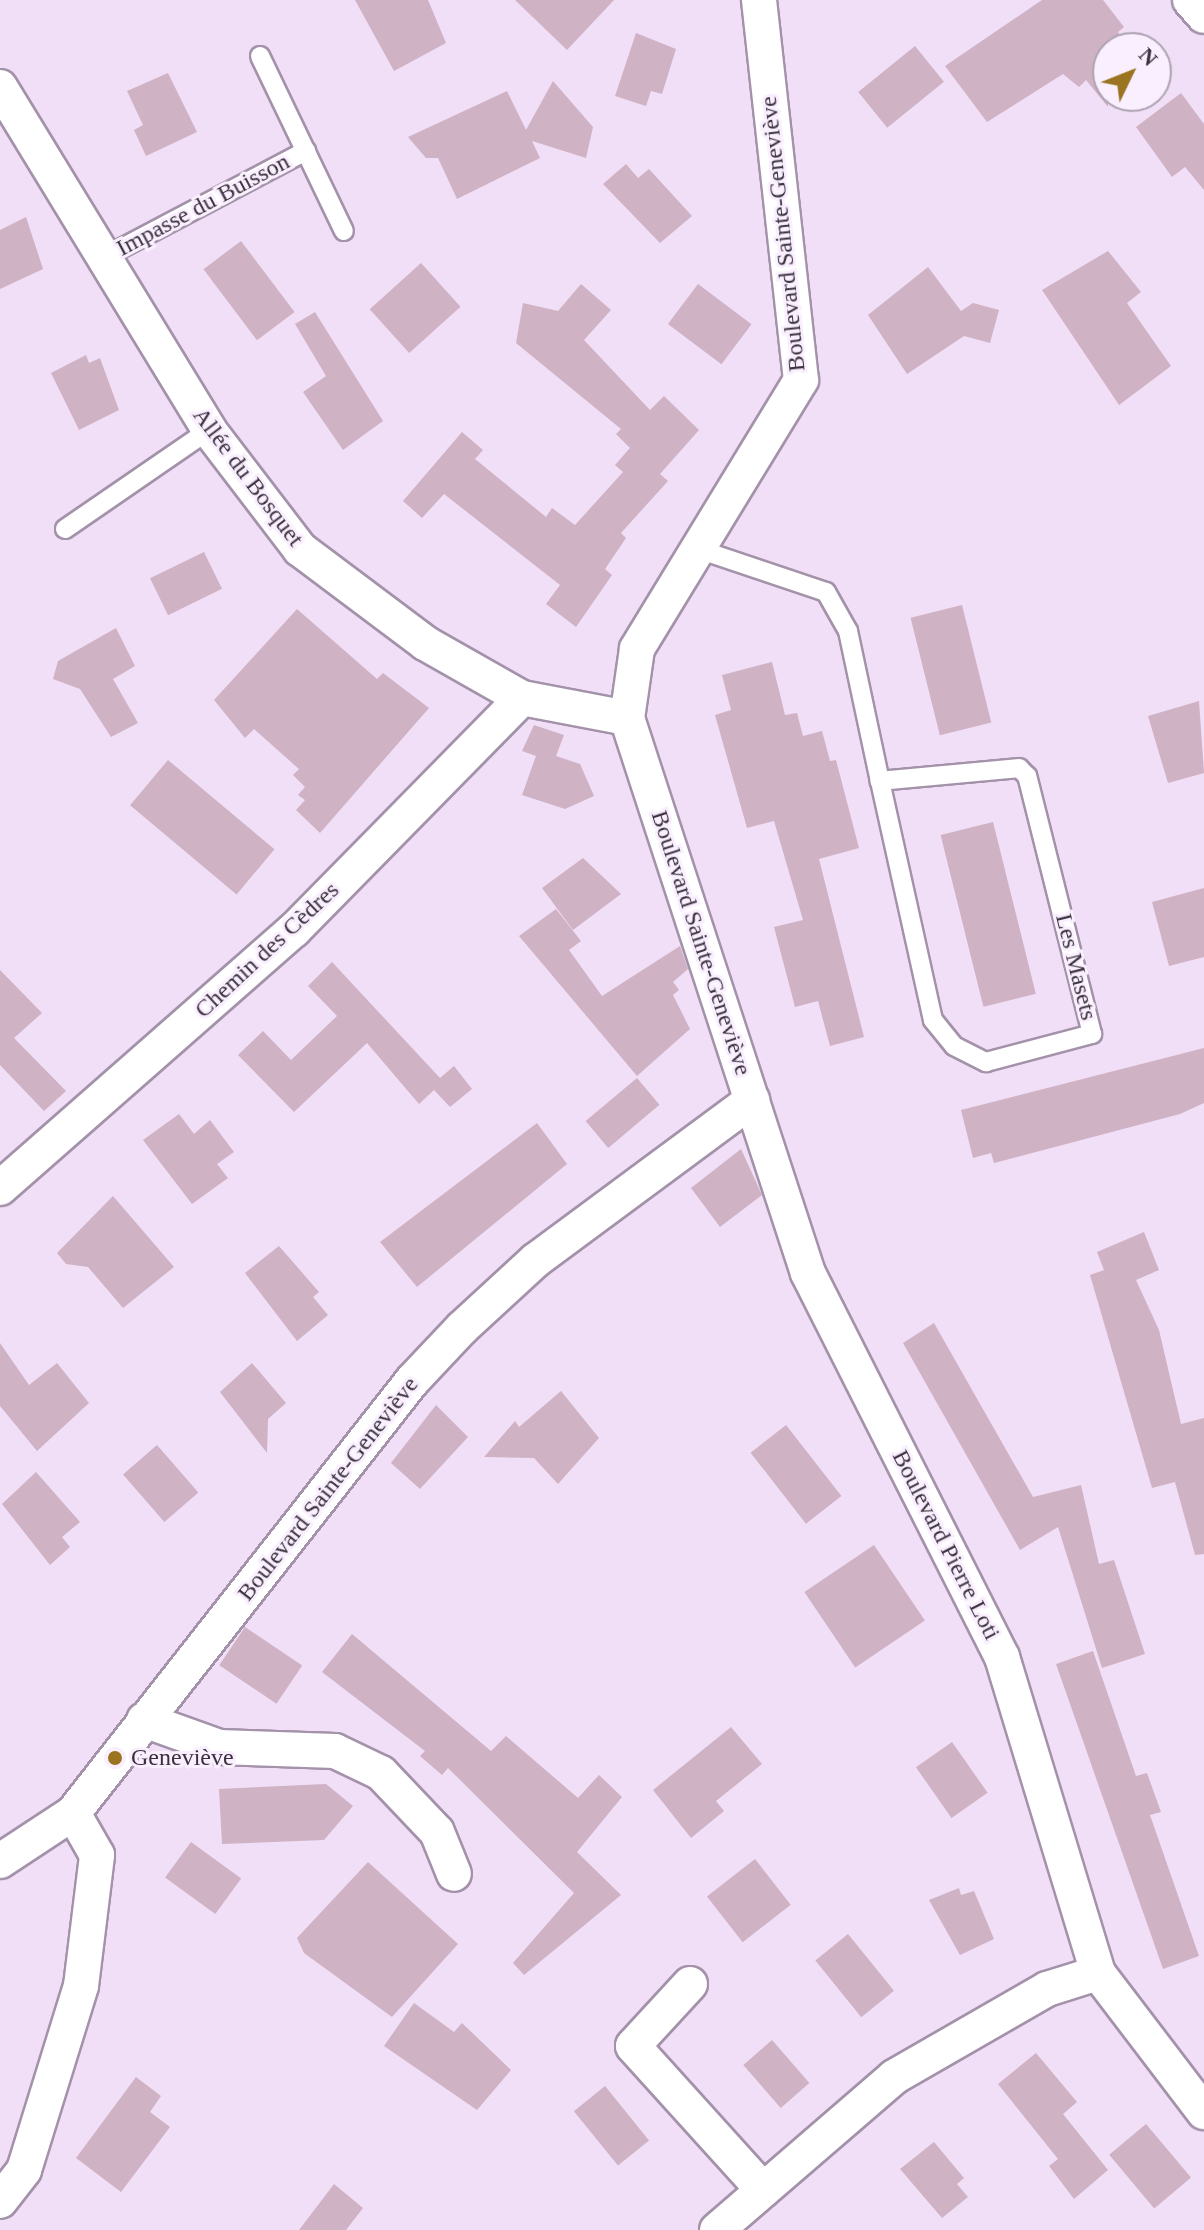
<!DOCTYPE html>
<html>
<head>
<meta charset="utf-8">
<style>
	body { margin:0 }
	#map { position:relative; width:1204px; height:2230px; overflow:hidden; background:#f1dff8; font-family:"Times New Roman",serif }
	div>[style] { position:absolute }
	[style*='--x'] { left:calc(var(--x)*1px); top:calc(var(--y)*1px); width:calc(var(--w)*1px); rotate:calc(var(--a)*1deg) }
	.building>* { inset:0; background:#cfb2c3; transform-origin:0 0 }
	.roads { filter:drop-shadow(2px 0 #a392a9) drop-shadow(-2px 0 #a392a9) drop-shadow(0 2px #a392a9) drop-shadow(0 -2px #a392a9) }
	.service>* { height:18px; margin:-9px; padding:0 9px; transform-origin:9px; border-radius:9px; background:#fff }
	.minor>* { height:34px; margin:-17px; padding:0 17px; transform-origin:17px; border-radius:17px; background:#fff }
	.dots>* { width:22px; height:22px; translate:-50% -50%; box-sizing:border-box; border:4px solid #faefff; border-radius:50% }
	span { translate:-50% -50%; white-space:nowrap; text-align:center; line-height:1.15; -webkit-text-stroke:6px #faefff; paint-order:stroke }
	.street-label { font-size:24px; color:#39323c }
	.poi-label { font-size:24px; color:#39323c }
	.left { translate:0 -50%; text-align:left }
	.north { position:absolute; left:1092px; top:32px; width:80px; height:80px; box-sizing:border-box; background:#faefff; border:2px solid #ada3b1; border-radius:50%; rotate:47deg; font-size:22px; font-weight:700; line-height:32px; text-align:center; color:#39323c }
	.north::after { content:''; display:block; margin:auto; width:28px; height:36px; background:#9a7420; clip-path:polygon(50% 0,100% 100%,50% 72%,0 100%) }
</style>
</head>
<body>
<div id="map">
	<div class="building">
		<i style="clip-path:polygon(355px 0,428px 0,446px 43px,394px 71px)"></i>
		<i style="clip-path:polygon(515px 0,614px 0,567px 50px)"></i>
		<i style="clip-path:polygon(1042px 0,1103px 0,1124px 27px,1118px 32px,1130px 48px,1108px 48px,1108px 107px,1086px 80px,1079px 87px,1063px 74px,987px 122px,945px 66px)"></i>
		<i style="clip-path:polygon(636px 33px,676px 49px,662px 94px,651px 91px,646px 106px,615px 96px)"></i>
		<i style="left:915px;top:46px;width:46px;height:73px;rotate:51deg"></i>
		<i style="clip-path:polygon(168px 73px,197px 132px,146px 156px,134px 130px,143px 125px,127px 91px)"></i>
		<i style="clip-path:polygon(553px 81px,593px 127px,586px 158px,532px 141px,540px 158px,457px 199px,438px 158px,426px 158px,408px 137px,507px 91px,526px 130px)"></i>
		<i style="clip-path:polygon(1181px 93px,1204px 124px,1204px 190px,1185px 167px,1172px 177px,1136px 127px)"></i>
		<i style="clip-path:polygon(626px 164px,638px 178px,649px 169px,692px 216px,660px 243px,603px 184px)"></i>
		<i style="clip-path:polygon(26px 217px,43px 269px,0 289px,0 230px)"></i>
		<i style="left:241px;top:241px;width:89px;height:47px;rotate:53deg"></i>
		<i style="clip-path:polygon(1108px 251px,1141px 292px,1127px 303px,1171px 366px,1119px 405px,1042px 290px)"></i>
		<i style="left:421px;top:263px;width:59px;height:69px;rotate:48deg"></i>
		<i style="clip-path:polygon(928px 267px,961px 311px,973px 303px,999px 310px,990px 343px,964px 336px,907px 374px,868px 315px)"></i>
		<i style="clip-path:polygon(581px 284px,611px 310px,584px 340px,650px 410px,664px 396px,699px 430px,660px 474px,668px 481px,621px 533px,626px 538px,605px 569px,612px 575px,576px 627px,546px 604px,560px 585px,444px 494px,422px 518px,403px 501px,462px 432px,483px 450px,475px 459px,546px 517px,552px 508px,575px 525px,623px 472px,615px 465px,630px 448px,616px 434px,621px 429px,516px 343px,523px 303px,558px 311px)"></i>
		<i style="left:698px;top:284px;width:67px;height:50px;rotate:37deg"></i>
		<i style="clip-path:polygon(315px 312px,383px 421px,343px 450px,303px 392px,326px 376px,295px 324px)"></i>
		<i style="clip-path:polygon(86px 355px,89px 363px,100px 358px,119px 410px,79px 430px,51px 373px)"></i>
		<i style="left:204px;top:552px;width:41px;height:60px;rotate:64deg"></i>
		<i style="left:962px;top:605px;width:121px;height:53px;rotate:76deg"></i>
		<i style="clip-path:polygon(297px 609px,377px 679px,383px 673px,429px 708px,320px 833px,296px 810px,305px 800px,298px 795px,305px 787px,293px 775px,299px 769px,254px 729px,245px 738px,214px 700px)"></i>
		<i style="clip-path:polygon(116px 628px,135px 666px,113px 679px,138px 723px,111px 737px,80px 689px,53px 679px,58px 661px)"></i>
		<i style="clip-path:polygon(772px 662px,785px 715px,797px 713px,803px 736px,822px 731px,830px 761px,836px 760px,859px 848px,819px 859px,864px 1037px,830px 1046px,818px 1001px,795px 1007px,774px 927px,803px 920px,774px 821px,747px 828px,715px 715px,731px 710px,722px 675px)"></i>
		<i style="clip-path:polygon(1199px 701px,1204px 773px,1168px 783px,1148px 716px)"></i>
		<i style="clip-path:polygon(534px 725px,564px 735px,556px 756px,580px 764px,594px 796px,565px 809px,522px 795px,536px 756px,522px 751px)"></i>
		<i style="left:168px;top:760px;width:139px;height:59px;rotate:40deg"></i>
		<i style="left:993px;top:822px;width:177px;height:54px;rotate:76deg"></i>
		<i style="clip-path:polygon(583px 858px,621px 894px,573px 930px,542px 888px)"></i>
		<i style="clip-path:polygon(1204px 888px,1204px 957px,1169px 966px,1152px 902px)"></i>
		<i style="clip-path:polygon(556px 909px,581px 941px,569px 950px,602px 996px,680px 946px,688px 969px,673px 982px,679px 990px,673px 995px,690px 1029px,637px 1076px,519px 936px)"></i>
		<i style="clip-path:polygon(332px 962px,440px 1078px,454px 1066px,472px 1089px,450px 1107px,434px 1090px,419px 1104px,367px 1043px,294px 1112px,238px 1055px,263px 1031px,291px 1060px,337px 1016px,308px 986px)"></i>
		<i style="clip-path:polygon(0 970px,42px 1013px,14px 1038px,66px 1091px,44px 1111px,0 1065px)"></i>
		<i style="clip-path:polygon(1204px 1048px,1204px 1103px,1180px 1114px,994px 1163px,991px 1153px,973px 1158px,961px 1110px)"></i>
		<i style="left:637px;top:1078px;width:35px;height:67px;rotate:50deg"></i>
		<i style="clip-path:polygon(179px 1114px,194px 1134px,210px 1120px,234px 1152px,217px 1164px,228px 1178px,192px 1204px,143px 1140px)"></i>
		<i style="clip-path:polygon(537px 1123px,567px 1164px,417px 1287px,380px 1242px)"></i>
		<i style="clip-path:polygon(741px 1149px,762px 1195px,720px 1227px,691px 1188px)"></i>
		<i style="clip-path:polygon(113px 1196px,174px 1267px,123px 1308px,88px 1267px,66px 1264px,57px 1253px)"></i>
		<i style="clip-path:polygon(1144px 1232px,1159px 1270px,1136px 1280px,1159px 1330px,1181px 1424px,1204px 1418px,1204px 1554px,1195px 1555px,1175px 1482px,1152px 1488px,1090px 1275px,1104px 1270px,1097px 1252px)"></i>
		<i style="clip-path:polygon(279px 1246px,319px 1292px,313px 1297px,328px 1315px,297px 1341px,245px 1273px)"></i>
		<i style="clip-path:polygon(934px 1323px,1033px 1497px,1081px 1485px,1099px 1564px,1114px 1560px,1145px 1654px,1102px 1668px,1058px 1527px,1020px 1550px,903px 1343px)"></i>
		<i style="clip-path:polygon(0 1343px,29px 1385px,57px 1363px,89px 1403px,37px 1451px,0 1406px)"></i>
		<i style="clip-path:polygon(252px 1363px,286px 1403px,268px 1419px,267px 1453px,220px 1392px)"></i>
		<i style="clip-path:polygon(561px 1391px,599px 1438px,558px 1484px,534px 1458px,484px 1457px,515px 1421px,519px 1427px)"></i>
		<i style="clip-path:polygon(436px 1405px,468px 1437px,420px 1489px,391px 1463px)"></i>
		<i style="left:786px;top:1425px;width:90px;height:45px;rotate:52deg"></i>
		<i style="left:157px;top:1445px;width:63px;height:45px;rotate:49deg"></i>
		<i style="clip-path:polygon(36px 1472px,80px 1522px,62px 1537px,70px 1547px,50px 1565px,2px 1504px)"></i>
		<i style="left:874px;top:1545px;width:91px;height:84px;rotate:56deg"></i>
		<i style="left:245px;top:1627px;width:69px;height:46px;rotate:34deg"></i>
		<i style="clip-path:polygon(352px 1634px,491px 1751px,506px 1736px,578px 1798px,599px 1775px,622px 1797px,577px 1852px,621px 1895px,524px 1975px,513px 1963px,574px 1893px,448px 1768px,442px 1775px,420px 1756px,425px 1751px,322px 1672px)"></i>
		<i style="clip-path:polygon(1093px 1651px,1136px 1776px,1147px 1773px,1161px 1812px,1150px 1815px,1199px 1956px,1163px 1969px,1056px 1664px)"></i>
		<i style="clip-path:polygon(731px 1727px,762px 1764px,716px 1801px,724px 1811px,691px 1838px,653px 1790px)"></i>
		<i style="left:952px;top:1742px;width:62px;height:44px;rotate:55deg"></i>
		<i style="clip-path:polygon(326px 1784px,353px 1806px,324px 1840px,222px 1844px,219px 1789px)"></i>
		<i style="left:191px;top:1842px;width:62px;height:44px;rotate:36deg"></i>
		<i style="left:755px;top:1859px;width:58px;height:61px;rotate:52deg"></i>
		<i style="clip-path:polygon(368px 1862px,458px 1944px,392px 2017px,304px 1953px,297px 1938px)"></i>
		<i style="clip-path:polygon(959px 1888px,961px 1895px,974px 1891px,994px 1939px,960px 1955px,929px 1900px)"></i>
		<i style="left:848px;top:1934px;width:73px;height:42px;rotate:51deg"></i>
		<i style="clip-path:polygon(414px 2003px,454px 2032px,462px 2023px,511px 2070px,477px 2110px,384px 2046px)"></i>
		<i style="left:772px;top:2040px;width:57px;height:38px;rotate:49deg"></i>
		<i style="clip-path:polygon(1036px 2053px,1077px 2102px,1063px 2114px,1108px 2170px,1074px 2199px,1049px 2166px,1058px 2159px,998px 2084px)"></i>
		<i style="clip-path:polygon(136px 2077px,161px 2096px,150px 2112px,170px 2127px,121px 2192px,76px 2158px)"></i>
		<i style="left:605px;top:2086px;width:70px;height:40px;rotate:51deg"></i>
		<i style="left:1146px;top:2124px;width:70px;height:48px;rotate:50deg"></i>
		<i style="clip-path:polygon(934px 2142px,964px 2178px,957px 2184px,968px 2197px,942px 2218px,900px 2169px)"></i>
		<i style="clip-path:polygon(334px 2184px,363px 2208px,346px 2230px,299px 2230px)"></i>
	</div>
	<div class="roads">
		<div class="service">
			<i style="--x:260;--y:56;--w:194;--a:64.4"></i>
			<i style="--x:101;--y:259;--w:232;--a:-27.8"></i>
			<i style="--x:65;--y:529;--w:175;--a:-34.5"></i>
			<i style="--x:698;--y:549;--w:135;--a:18.6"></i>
			<i style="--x:826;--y:592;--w:45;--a:60.6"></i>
			<i style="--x:848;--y:631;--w:153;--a:78"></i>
			<i style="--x:880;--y:781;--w:245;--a:77.5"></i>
			<i style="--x:933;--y:1020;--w:33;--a:51"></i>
			<i style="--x:954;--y:1046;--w:36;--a:27"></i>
			<i style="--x:986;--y:1062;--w:110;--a:-14.8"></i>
			<i style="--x:1092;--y:1034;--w:266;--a:-104.1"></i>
			<i style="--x:1027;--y:776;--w:11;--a:-135"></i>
			<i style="--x:1019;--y:768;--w:140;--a:174.7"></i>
		</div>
		<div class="minor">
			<i style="--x:759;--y:0;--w:382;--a:83.7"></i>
			<i style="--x:801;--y:380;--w:315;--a:121.4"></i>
			<i style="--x:637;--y:649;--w:70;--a:98.2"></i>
			<i style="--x:627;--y:718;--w:584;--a:71.94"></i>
			<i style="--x:808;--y:1273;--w:430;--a:63.2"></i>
			<i style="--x:1002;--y:1657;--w:330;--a:73.1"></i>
			<i style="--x:1098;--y:1973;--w:175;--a:52.7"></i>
			<i style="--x:1190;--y:0;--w:21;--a:49"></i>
			<i style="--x:0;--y:87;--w:402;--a:58.6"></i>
			<i style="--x:209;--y:430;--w:150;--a:52.6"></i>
			<i style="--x:300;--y:549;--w:156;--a:36.9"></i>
			<i style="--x:425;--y:643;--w:112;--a:29.6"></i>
			<i style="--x:522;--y:698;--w:107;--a:10.8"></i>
			<i style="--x:0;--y:1188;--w:391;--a:-41.3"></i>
			<i style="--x:294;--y:930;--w:325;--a:-45.5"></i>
			<i style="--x:144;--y:1720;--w:80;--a:19.8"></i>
			<i style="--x:219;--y:1747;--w:116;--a:2"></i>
			<i style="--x:335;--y:1751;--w:51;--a:25.6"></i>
			<i style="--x:381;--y:1773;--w:81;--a:46.5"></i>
			<i style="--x:437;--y:1832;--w:45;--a:68"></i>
			<i style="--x:0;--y:1861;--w:87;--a:-33.3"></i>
			<i style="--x:73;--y:1813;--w:549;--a:-51.88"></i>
			<i style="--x:412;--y:1381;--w:73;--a:-46.7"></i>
			<i style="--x:462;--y:1328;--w:100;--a:-42.6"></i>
			<i style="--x:536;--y:1260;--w:269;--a:-36.5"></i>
			<i style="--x:690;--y:1984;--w:84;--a:132.6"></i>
			<i style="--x:633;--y:2046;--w:194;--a:47.9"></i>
			<i style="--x:0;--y:2201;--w:39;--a:-52"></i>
			<i style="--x:24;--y:2170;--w:193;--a:-72.8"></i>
			<i style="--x:81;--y:1986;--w:132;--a:-83"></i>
			<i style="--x:97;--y:1855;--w:48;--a:-119.7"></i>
			<i style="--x:717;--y:2230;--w:234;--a:-40.8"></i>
			<i style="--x:894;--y:2077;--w:177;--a:-29.9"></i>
			<i style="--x:1047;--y:1989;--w:53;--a:-17.4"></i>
		</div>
	</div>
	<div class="dots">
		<i style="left:115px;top:1758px;background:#9a7420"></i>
	</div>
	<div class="street-label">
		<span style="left:203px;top:205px;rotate:-28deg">Impasse du Buisson</span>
		<span style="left:783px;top:234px;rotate:-96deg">Boulevard Sainte-Geneviève</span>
		<span style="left:248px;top:477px;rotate:53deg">Allée du Bosquet</span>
		<span style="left:701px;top:943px;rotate:72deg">Boulevard Sainte-Geneviève</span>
		<span style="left:267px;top:950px;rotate:-43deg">Chemin des Cèdres</span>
		<span style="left:1076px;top:967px;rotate:76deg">Les Masets</span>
		<span style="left:328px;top:1489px;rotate:-52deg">Boulevard Sainte-Geneviève</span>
		<span style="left:946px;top:1545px;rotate:63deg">Boulevard Pierre Loti</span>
	</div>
	<div class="poi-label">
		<span class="left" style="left:131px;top:1758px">Geneviève</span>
	</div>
	<div class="north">N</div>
</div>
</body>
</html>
